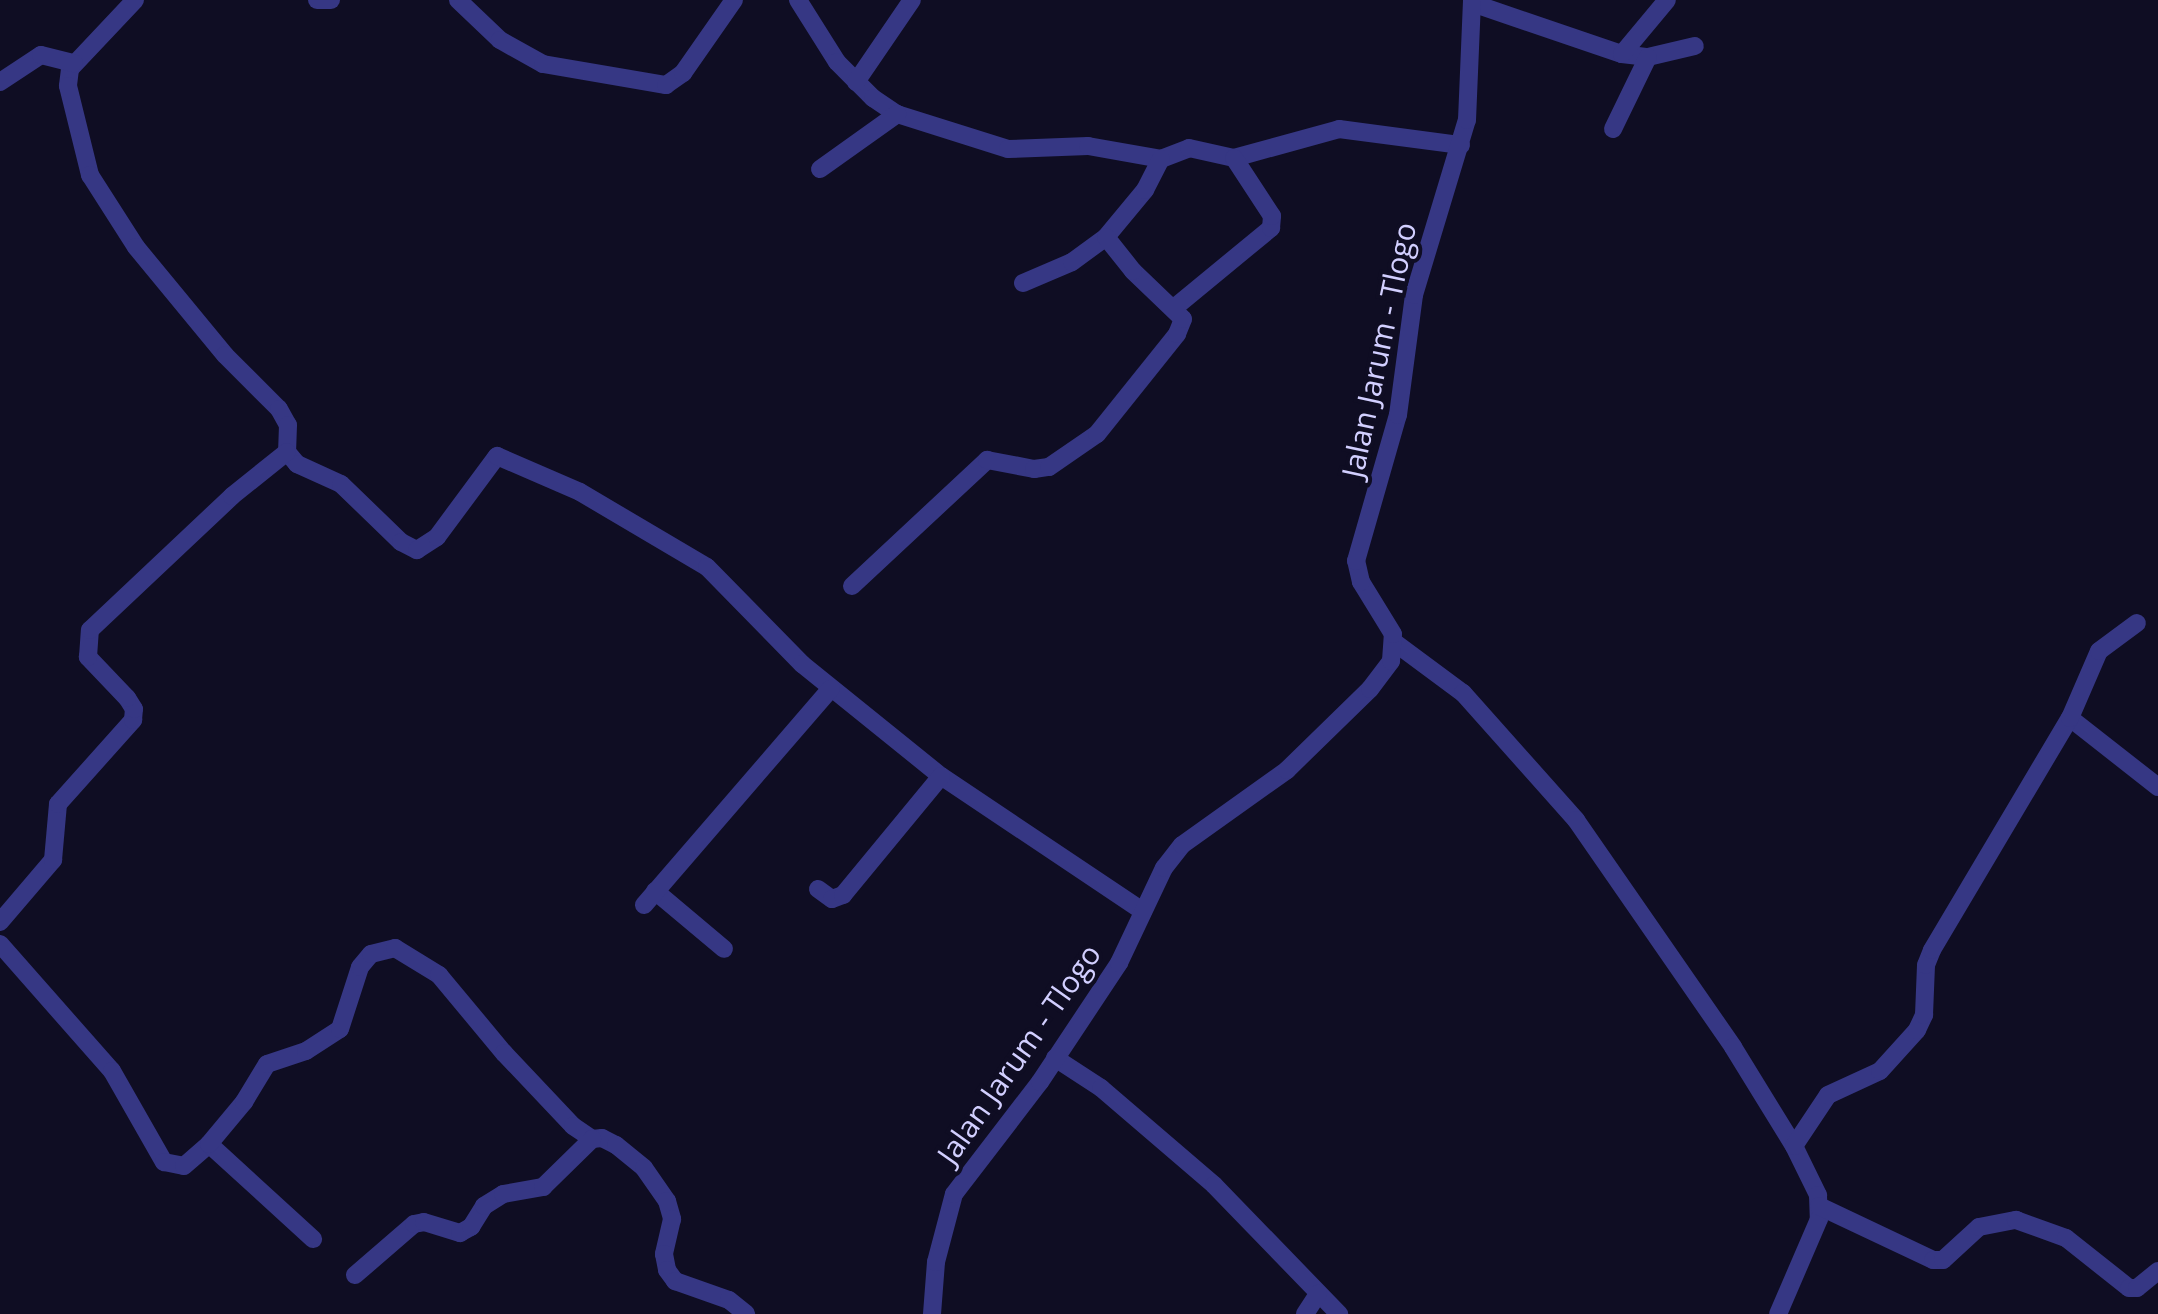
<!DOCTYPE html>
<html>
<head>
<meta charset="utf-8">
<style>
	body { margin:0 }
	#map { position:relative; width:2158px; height:1314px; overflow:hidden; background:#0f0d23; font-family:"Open Sans",sans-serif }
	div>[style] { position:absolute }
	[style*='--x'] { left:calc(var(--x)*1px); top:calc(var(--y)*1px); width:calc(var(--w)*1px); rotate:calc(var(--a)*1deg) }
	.minor>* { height:18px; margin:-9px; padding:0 9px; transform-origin:9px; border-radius:9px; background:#363784 }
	span { translate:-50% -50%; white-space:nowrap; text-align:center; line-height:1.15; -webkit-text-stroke:8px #0f0d23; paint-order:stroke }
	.street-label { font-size:30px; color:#d2cfff }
</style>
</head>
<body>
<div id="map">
	<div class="minor">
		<i style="--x:135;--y:0;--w:95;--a:133.3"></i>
		<i style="--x:70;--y:69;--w:17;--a:97"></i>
		<i style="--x:68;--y:86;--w:92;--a:76.1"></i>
		<i style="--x:90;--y:175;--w:85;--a:57.4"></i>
		<i style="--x:136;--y:247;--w:140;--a:50.5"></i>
		<i style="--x:225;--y:355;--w:76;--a:45"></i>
		<i style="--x:279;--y:409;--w:18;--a:61"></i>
		<i style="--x:288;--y:425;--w:27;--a:92"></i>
		<i style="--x:287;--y:452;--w:16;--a:50"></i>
		<i style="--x:297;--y:464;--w:48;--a:24.4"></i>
		<i style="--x:341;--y:484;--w:83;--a:44"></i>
		<i style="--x:401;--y:542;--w:18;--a:27"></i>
		<i style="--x:417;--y:550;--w:24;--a:-33"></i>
		<i style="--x:437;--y:537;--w:101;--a:-53.5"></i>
		<i style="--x:497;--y:456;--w:90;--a:23.4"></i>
		<i style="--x:580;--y:492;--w:147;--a:30.6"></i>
		<i style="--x:707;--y:567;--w:136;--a:45.6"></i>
		<i style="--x:802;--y:664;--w:179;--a:38.9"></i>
		<i style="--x:941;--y:776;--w:243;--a:33.8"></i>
		<i style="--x:317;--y:0;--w:14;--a:0"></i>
		<i style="--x:458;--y:0;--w:58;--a:43.6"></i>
		<i style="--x:500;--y:40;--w:49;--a:29.2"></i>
		<i style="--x:543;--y:64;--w:125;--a:9.7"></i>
		<i style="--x:666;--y:85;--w:21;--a:-35"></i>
		<i style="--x:683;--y:73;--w:89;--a:-55.1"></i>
		<i style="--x:798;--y:0;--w:73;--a:57.8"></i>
		<i style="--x:837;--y:62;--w:51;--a:45"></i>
		<i style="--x:873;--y:98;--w:29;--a:34"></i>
		<i style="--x:897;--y:114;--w:116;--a:17.5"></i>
		<i style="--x:1008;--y:149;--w:80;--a:-2.1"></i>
		<i style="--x:1088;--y:146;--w:74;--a:10.1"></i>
		<i style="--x:1161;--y:159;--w:30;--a:-21"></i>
		<i style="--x:1189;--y:148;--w:46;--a:12.5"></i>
		<i style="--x:1234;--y:158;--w:109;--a:-15.4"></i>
		<i style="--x:1339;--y:129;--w:123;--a:7.5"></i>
		<i style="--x:1472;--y:3;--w:158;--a:18.8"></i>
		<i style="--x:1622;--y:54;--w:26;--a:7"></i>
		<i style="--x:1648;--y:57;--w:48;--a:-13.2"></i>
		<i style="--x:1622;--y:54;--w:70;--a:-50.2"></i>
		<i style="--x:0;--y:82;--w:49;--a:-33.4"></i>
		<i style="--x:41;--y:55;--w:34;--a:14"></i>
		<i style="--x:856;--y:82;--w:99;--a:-55.7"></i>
		<i style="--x:1613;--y:129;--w:80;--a:-64.1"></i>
		<i style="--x:820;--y:169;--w:95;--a:-35.5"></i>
		<i style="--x:1023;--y:283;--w:53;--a:-23.2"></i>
		<i style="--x:1072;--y:262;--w:42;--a:-36.3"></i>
		<i style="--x:1106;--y:237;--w:61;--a:-50.3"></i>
		<i style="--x:1145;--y:190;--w:35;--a:-63"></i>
		<i style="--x:1174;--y:308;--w:126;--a:-39.5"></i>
		<i style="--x:1271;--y:228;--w:12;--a:-85"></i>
		<i style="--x:1272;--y:216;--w:69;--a:-123.2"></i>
		<i style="--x:852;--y:586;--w:185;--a:-43"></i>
		<i style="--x:987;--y:460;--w:48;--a:10.8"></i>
		<i style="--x:1034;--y:469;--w:15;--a:-8"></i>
		<i style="--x:1049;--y:467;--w:58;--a:-34.5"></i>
		<i style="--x:1097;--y:434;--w:128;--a:-51.3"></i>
		<i style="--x:1177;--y:334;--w:16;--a:-68"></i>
		<i style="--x:1183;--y:319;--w:69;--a:-136.2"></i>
		<i style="--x:1133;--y:271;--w:43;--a:-128.5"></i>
		<i style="--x:1394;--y:642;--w:86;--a:36.5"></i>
		<i style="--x:1463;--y:693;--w:170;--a:48.3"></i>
		<i style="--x:1576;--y:820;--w:276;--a:55.3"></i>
		<i style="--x:1733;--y:1047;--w:116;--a:58.4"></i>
		<i style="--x:1794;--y:1146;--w:55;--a:63.9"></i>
		<i style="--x:1818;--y:1195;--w:24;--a:88"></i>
		<i style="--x:1819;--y:1219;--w:103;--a:113.3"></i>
		<i style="--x:2070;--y:718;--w:112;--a:38.1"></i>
		<i style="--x:818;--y:889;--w:17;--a:36"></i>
		<i style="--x:832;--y:899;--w:12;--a:-20"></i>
		<i style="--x:843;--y:895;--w:154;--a:-50.5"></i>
		<i style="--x:655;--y:891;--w:90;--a:40"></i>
		<i style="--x:644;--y:905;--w:286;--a:-49.2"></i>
		<i style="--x:0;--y:922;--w:82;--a:-49.5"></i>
		<i style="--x:53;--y:860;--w:56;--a:-84.9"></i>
		<i style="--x:58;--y:804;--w:113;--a:-48.2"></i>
		<i style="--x:133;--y:720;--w:11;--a:-85"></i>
		<i style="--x:134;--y:709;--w:13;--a:-122"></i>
		<i style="--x:127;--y:698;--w:57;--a:-133.6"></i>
		<i style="--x:88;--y:657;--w:27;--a:-86"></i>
		<i style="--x:90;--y:630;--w:195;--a:-43.3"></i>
		<i style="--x:232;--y:496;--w:70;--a:-38.7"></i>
		<i style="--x:0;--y:944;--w:169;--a:48.6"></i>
		<i style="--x:112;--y:1071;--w:105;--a:60.3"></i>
		<i style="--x:164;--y:1162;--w:20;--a:11"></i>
		<i style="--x:184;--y:1166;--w:33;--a:-41"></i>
		<i style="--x:209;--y:1144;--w:141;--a:42.4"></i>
		<i style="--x:1055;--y:1058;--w:55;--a:33.1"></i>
		<i style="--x:1101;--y:1088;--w:149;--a:40.6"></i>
		<i style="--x:1214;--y:1185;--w:180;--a:45.9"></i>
		<i style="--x:209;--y:1144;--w:55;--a:-50.2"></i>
		<i style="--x:244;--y:1102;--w:44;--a:-58.8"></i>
		<i style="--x:267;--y:1064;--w:41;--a:-18.4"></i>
		<i style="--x:306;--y:1051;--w:40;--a:-32.9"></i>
		<i style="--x:340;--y:1029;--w:65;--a:-72.1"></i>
		<i style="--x:360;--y:967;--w:17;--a:-50"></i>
		<i style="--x:371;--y:954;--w:25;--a:-14"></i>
		<i style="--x:395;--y:948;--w:52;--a:31.5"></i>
		<i style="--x:439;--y:975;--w:102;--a:50.2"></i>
		<i style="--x:504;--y:1053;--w:100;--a:46.6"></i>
		<i style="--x:573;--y:1126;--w:23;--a:34"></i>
		<i style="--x:592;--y:1139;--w:10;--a:-6"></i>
		<i style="--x:602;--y:1138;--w:16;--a:27"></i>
		<i style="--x:616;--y:1145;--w:36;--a:39"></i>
		<i style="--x:644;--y:1168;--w:40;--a:55.1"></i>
		<i style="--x:667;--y:1201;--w:19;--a:74"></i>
		<i style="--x:672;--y:1219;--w:36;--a:103"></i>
		<i style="--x:664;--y:1254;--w:16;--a:79"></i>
		<i style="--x:667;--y:1270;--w:14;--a:54"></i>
		<i style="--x:675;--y:1281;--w:57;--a:19.4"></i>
		<i style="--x:729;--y:1300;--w:22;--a:39"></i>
		<i style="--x:1794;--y:1146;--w:61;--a:-56.3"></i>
		<i style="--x:1828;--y:1095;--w:57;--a:-24.8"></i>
		<i style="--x:1880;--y:1071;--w:55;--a:-47.9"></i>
		<i style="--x:1917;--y:1030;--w:17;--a:-65"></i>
		<i style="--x:1924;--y:1015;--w:50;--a:-87.7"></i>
		<i style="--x:1926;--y:965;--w:16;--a:-68"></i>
		<i style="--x:1932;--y:950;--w:270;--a:-59.3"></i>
		<i style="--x:2070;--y:718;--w:73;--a:-66.6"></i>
		<i style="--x:2099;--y:651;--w:47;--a:-36.4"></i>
		<i style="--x:1819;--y:1206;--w:126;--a:25.3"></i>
		<i style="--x:1933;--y:1260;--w:10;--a:0"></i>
		<i style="--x:1943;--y:1260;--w:49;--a:-42.5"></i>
		<i style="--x:1979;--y:1227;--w:38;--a:-11"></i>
		<i style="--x:2016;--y:1220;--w:53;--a:19.8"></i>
		<i style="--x:2066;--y:1238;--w:80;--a:38.4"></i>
		<i style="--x:2129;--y:1288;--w:8;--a:0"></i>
		<i style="--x:2137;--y:1288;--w:27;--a:-39"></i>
		<i style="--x:355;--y:1275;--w:78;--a:-40.8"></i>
		<i style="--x:414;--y:1224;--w:10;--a:-11"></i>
		<i style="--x:424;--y:1222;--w:38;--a:17"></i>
		<i style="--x:460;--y:1233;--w:13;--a:-29"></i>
		<i style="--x:471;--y:1227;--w:25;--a:-58"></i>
		<i style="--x:484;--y:1206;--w:22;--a:-32"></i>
		<i style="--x:503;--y:1194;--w:41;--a:-9.9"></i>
		<i style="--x:543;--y:1187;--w:69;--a:-44.4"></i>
		<i style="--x:932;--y:1314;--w:52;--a:-85.6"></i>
		<i style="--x:936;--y:1262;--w:70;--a:-75.2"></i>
		<i style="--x:954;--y:1194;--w:141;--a:-52.5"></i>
		<i style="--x:1040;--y:1082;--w:143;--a:-56.4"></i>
		<i style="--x:1119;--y:963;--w:105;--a:-64.7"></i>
		<i style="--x:1164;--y:868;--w:29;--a:-52"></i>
		<i style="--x:1182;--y:845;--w:129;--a:-35.5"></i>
		<i style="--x:1287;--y:770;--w:116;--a:-44.3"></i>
		<i style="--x:1370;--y:689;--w:35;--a:-53"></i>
		<i style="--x:1391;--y:661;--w:27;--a:-86"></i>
		<i style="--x:1393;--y:634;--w:61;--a:-121.6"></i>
		<i style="--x:1361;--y:582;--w:22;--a:-103"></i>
		<i style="--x:1356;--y:561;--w:152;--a:-74"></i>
		<i style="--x:1398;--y:415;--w:121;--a:-82.4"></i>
		<i style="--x:1414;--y:295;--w:183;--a:-73.2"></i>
		<i style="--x:1467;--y:120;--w:120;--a:-87.6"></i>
		<i style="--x:1305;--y:1314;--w:24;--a:-57"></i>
	</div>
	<div class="street-label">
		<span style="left:1379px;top:350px;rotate:-78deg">Jalan Jarum - Tlogo</span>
		<span style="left:1019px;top:1054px;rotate:-55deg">Jalan Jarum - Tlogo</span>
	</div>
</div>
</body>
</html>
